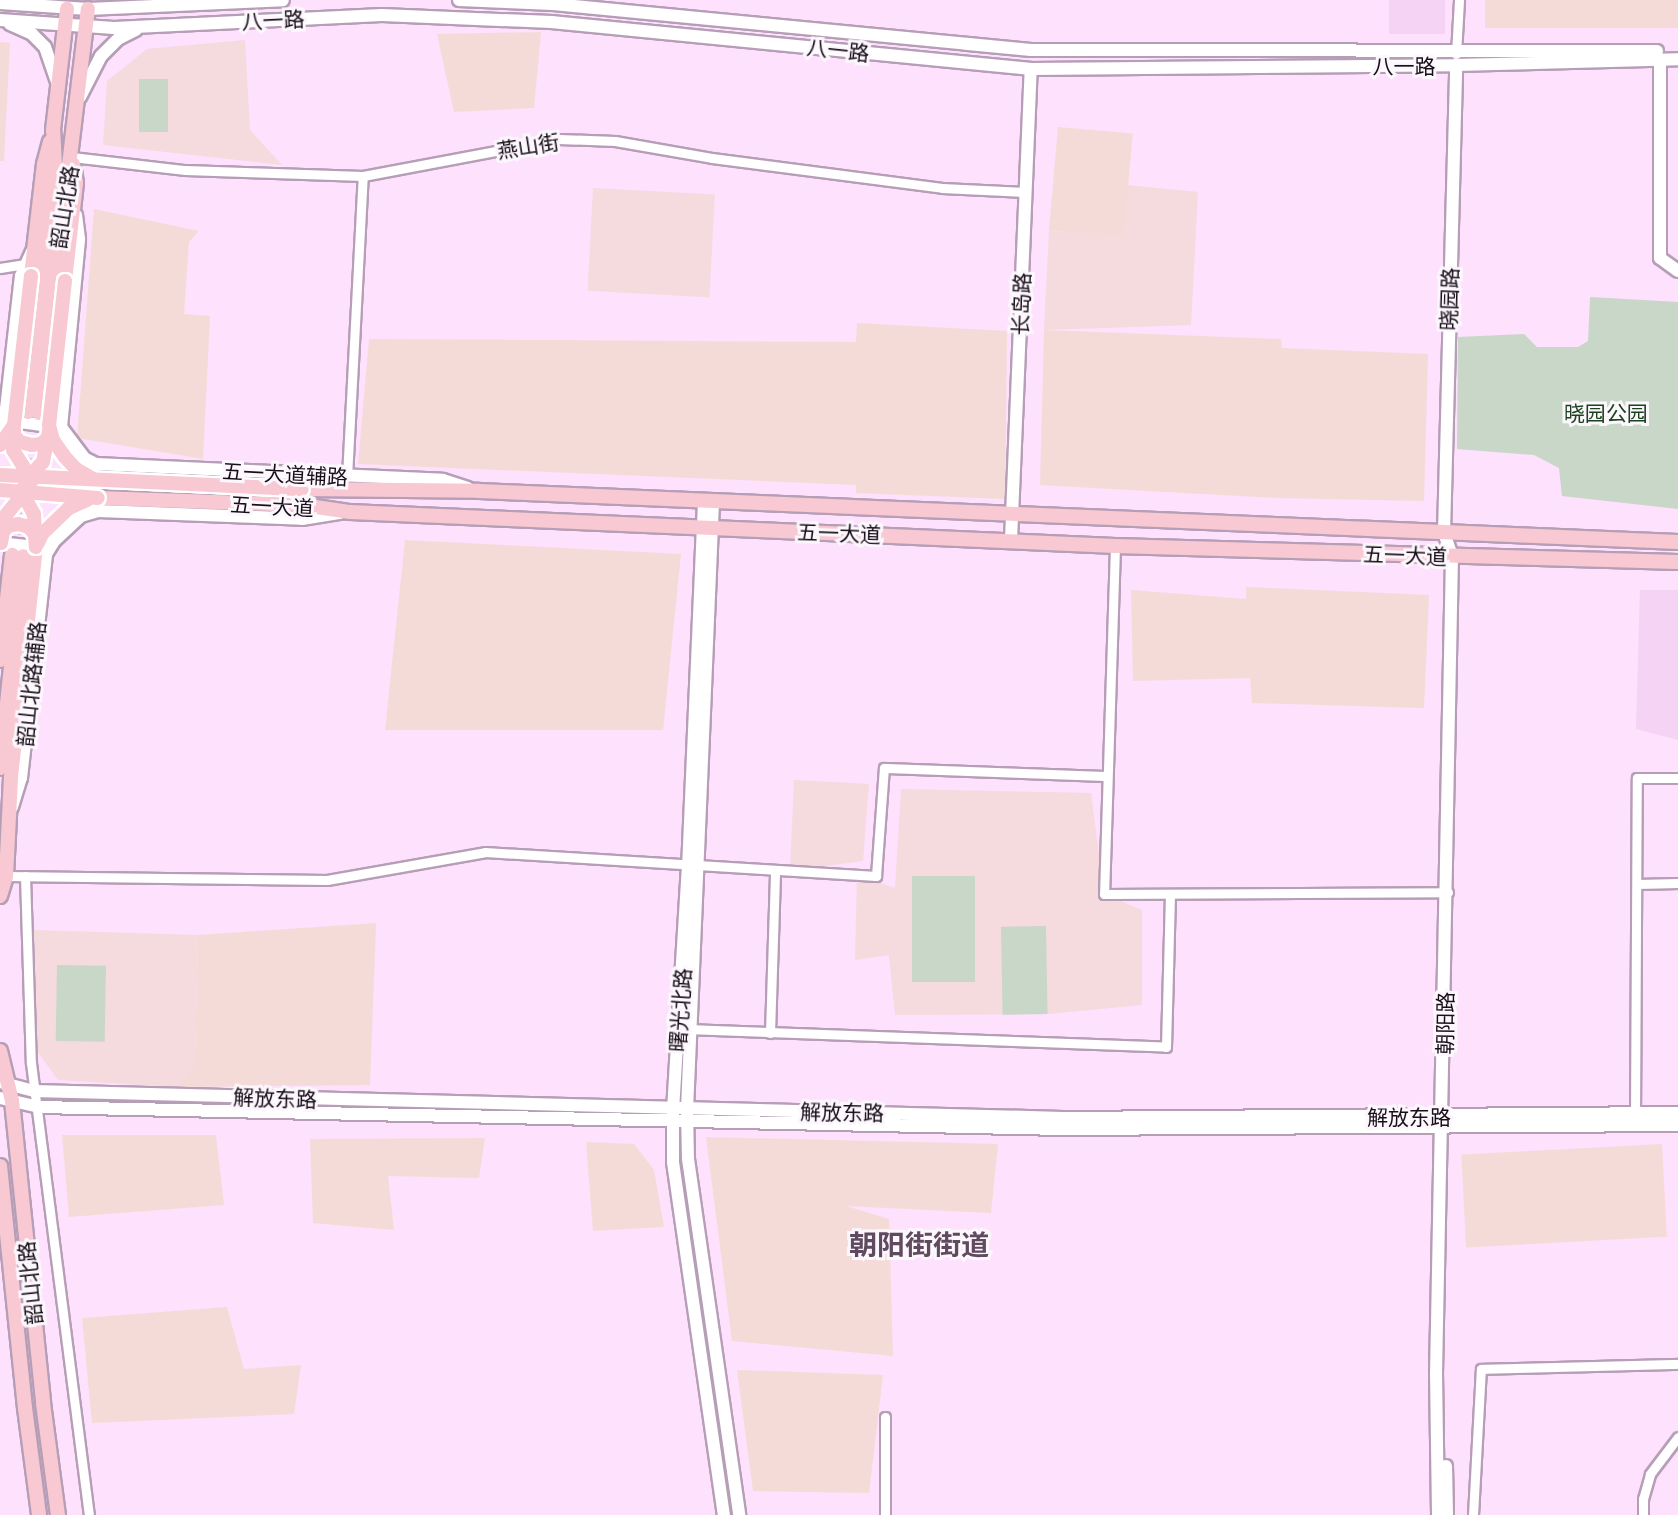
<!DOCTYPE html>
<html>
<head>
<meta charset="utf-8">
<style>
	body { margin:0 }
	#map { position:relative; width:1678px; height:1515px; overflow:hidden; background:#fde1fd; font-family:Barlow,"Noto Sans SC",sans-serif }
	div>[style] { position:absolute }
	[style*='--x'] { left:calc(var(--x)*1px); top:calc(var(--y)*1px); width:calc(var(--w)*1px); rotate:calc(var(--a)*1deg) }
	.commercial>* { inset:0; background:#f5dbd7; transform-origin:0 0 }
	.built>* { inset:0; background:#f4d3f4; transform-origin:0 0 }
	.education>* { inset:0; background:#f5dade; transform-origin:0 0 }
	.green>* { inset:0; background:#c8d7c8; transform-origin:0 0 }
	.primary-tunnel>* { height:14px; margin-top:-7px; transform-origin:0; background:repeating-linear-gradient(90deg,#dac1db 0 14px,transparent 0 21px) }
	.roads { filter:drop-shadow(2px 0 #b79eb7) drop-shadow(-2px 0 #b79eb7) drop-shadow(0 2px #b79eb7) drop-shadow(0 -2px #b79eb7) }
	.street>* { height:9px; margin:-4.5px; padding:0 4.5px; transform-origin:4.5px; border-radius:4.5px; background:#fff }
	.secondary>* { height:12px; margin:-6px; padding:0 6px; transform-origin:6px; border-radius:6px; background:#fff }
	.primary>* { height:14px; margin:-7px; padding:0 7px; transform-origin:7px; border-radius:7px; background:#f8c9d2 }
	.bridges { filter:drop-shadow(2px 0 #fff) drop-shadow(-2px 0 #fff) drop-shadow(0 2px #fff) drop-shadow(0 -2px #fff) }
	.primary-bridge>* { height:14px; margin:-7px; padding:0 7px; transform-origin:7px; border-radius:7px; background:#f8c9d2 }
	span { translate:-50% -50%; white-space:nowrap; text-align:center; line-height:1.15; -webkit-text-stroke:6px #fcf7fc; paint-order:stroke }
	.street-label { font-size:21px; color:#170e18 }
	.park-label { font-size:21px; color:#1b411f }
	.district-label { font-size:28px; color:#604a60; font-weight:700 }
</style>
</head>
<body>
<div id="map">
	<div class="commercial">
		<i style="left:1485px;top:0;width:193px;height:28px"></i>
		<i style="clip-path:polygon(541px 32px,534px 108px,454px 112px,437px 34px)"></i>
		<i style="clip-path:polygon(0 42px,10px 43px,4px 161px,0 161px)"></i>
		<i style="left:1058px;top:127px;width:75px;height:104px;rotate:5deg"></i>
		<i style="clip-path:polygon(94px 209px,199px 231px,189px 242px,184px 314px,210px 316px,203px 459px,77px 438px)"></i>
		<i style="clip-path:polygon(857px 323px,1007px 331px,1005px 499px,856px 493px,856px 485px,358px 464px,369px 339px,856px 342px)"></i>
		<i style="clip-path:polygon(1044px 330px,1281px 339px,1282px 348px,1428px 354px,1424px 501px,1278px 498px,1040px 485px)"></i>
		<i style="clip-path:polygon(405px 540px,681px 554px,663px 730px,385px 730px)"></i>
		<i style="clip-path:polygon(1246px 587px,1429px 595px,1424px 708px,1252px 703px,1250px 678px,1133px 681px,1131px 590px,1246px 599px)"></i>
		<i style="clip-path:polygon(376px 923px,370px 1085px,179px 1087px,195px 1059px,198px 935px)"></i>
		<i style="clip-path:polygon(62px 1135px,216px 1135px,224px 1205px,69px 1217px)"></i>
		<i style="clip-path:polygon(706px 1137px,998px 1144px,991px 1213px,846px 1206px,889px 1219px,893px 1356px,732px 1341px)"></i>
		<i style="clip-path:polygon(485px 1138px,479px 1178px,388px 1176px,394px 1230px,313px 1223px,310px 1139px)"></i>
		<i style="clip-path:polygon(586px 1142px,634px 1144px,654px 1170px,664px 1227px,593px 1231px)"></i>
		<i style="left:1662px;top:1144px;width:93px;height:201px;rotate:87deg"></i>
		<i style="clip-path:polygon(227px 1307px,244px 1369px,301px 1365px,294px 1414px,92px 1423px,82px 1318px)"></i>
		<i style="clip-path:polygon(737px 1370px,883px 1375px,869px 1493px,753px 1491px)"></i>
	</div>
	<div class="built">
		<i style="left:1389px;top:0;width:56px;height:34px"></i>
		<i style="clip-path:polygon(1640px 590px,1678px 590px,1678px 740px,1636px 729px)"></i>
	</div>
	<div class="education">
		<i style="clip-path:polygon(245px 40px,250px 130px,282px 165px,103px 145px,107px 81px,147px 49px)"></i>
		<i style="clip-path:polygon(1127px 185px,1198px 192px,1191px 325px,1044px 330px,1049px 231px,1124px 235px)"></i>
		<i style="left:593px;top:188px;width:122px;height:103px;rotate:3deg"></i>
		<i style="clip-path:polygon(794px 780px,869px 784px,863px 861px,790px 871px)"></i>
		<i style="clip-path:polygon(901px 789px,1091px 793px,1104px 894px,1142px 910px,1142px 1005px,1048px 1014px,895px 1015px,889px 955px,855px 960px,857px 875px,895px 888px)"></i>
		<i style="clip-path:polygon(33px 930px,198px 935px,195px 1059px,179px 1087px,58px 1080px,35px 1048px)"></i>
	</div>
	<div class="green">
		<i style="left:139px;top:79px;width:29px;height:53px"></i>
		<i style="clip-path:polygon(1590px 297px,1678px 302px,1678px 509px,1562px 496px,1559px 468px,1534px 455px,1457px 449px,1458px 337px,1524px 334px,1537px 347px,1578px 347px,1588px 341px)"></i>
		<i style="left:912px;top:876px;width:63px;height:106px"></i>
		<i style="left:1046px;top:926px;width:88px;height:45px;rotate:89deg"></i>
		<i style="left:57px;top:965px;width:49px;height:76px;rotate:1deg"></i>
	</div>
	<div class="primary-tunnel">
		<i style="--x:21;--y:470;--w:58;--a:-83.1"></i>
		<i style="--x:12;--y:555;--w:58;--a:-84.1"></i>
		<i style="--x:23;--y:556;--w:143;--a:-83.6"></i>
	</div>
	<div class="roads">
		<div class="street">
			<i style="--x:1456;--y:54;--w:54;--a:-86.8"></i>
			<i style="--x:72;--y:157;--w:114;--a:6.6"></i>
			<i style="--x:185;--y:170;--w:178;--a:1.9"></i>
			<i style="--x:363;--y:176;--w:199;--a:-10.7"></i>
			<i style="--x:559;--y:139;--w:56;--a:2"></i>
			<i style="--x:615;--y:141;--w:98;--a:9.9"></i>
			<i style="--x:712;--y:158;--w:232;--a:7.4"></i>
			<i style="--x:942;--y:188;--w:83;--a:2.8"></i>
			<i style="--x:0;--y:268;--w:26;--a:-9"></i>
			<i style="--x:347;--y:477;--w:301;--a:-87"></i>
			<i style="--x:1115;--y:546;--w:348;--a:91.8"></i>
			<i style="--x:1104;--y:894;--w:344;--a:-0.3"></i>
			<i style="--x:6;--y:876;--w:321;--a:0.7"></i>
			<i style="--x:327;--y:880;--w:160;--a:-10"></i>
			<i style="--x:485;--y:852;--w:392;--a:3.5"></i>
			<i style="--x:876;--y:876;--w:108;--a:-85.8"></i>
			<i style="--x:884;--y:768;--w:223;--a:2.1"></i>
			<i style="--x:25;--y:876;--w:187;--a:88.2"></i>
			<i style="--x:31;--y:1063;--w:456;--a:82.7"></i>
			<i style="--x:1637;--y:884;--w:41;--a:-1.4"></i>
			<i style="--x:684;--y:1029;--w:482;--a:2.1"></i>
			<i style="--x:1166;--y:1047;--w:153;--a:-88.5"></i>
			<i style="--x:770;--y:1033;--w:163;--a:-88.2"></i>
			<i style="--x:1635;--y:1119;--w:341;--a:-89.7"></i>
			<i style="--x:1637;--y:778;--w:41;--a:0"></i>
			<i style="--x:885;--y:1417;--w:98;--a:90"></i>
			<i style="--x:1473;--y:1515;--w:146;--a:-86.9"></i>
			<i style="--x:1481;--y:1369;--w:197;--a:-1.5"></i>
			<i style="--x:1643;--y:1515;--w:16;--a:-90"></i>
			<i style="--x:1643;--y:1499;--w:26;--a:-74"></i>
			<i style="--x:1650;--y:1474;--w:46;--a:-52.9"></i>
		</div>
		<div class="secondary">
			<i style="--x:459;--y:0;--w:94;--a:2.4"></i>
			<i style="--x:553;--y:4;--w:480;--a:5.5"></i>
			<i style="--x:1031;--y:50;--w:626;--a:0.09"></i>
			<i style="--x:0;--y:3;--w:88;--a:3.9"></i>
			<i style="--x:88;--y:9;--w:195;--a:-2.6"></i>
			<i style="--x:0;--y:20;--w:114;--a:4"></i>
			<i style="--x:114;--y:28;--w:268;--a:-2.8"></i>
			<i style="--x:382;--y:15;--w:170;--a:2.4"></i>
			<i style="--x:552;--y:22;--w:481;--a:5.6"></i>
			<i style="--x:1031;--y:69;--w:425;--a:-0.5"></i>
			<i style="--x:1456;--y:65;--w:222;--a:-1.5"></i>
			<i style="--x:10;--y:24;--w:24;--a:24"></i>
			<i style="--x:32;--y:34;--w:18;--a:45"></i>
			<i style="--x:45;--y:47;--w:37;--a:71"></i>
			<i style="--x:1660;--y:59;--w:199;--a:90"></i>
			<i style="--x:1660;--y:258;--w:22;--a:36"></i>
			<i style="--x:80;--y:97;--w:46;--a:-62.9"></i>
			<i style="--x:101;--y:56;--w:24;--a:-45"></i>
			<i style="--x:118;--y:39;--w:20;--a:-27"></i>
			<i style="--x:5;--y:420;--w:52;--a:7.7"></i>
			<i style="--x:0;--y:423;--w:15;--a:-67"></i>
			<i style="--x:6;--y:409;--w:134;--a:-83.6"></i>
			<i style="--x:21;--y:276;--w:27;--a:-66"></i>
			<i style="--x:61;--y:427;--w:39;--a:53"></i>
			<i style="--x:84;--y:458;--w:13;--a:27"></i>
			<i style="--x:96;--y:464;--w:347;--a:2.6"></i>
			<i style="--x:443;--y:480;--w:26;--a:18"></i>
			<i style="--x:61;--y:427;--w:189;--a:-84.5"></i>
			<i style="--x:79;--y:239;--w:24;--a:-97"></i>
			<i style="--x:704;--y:502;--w:363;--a:92.5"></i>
			<i style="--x:688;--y:865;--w:243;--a:93.5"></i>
			<i style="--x:673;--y:1108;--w:54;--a:90"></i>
			<i style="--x:673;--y:1162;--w:357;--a:81.8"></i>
			<i style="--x:713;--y:502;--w:608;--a:92.45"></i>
			<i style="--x:687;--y:1109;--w:50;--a:88.9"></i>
			<i style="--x:688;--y:1159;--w:360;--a:81.8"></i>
			<i style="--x:1011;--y:540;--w:471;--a:-87.6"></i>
			<i style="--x:0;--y:543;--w:44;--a:6.5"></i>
			<i style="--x:12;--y:807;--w:30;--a:-73"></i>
			<i style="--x:21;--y:778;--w:225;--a:-83.6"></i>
			<i style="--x:46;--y:554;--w:15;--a:-58"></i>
			<i style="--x:54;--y:541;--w:37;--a:-43"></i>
			<i style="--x:81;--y:516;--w:18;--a:-16"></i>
			<i style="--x:98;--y:511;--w:204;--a:2.2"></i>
			<i style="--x:302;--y:519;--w:39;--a:-9"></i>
			<i style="--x:0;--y:1082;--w:35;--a:15"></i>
			<i style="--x:34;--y:1091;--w:1029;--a:1.5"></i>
			<i style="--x:1063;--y:1118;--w:615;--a:-0.47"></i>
			<i style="--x:0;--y:1098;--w:39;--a:13"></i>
			<i style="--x:38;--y:1107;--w:1025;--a:1.23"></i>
			<i style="--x:1063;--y:1129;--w:615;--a:-0.37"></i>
			<i style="--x:1446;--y:1466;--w:49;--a:88.8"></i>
			<i style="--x:1438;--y:1515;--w:141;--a:-90.8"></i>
			<i style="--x:1436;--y:1374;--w:818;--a:-88.88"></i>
			<i style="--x:1452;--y:556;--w:24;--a:-109"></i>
			<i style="--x:1444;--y:533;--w:468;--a:-88.5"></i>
		</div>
		<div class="primary">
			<i style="--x:31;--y:276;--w:113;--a:-83.4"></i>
			<i style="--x:44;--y:164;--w:23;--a:-75"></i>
			<i style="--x:65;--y:281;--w:99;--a:-83.6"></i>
			<i style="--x:76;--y:183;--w:19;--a:-99"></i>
			<i style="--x:28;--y:412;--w:248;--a:-83.8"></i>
			<i style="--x:55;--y:165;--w:35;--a:-93"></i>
			<i style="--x:53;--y:130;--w:122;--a:-83.4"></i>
			<i style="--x:39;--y:413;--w:407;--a:-83.1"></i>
			<i style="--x:303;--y:475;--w:29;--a:18"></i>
			<i style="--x:302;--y:489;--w:177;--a:0.6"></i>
			<i style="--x:479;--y:491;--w:1200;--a:2.44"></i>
			<i style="--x:98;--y:498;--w:204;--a:2"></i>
			<i style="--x:302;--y:505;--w:49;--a:8.3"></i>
			<i style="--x:350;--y:512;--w:766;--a:2.54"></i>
			<i style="--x:1115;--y:546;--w:563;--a:1.63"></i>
			<i style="--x:0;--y:660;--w:106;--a:-83.5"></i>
			<i style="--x:0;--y:768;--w:213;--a:-83.8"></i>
			<i style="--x:0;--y:896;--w:21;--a:-73"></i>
			<i style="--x:6;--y:876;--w:99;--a:-87.1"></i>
			<i style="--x:11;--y:777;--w:231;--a:-83.8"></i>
			<i style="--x:0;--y:1051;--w:51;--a:76.5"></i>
			<i style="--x:12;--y:1101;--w:304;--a:84.1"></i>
			<i style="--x:43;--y:1403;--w:113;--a:82.4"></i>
			<i style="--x:0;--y:1166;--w:243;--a:84.1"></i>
			<i style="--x:25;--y:1408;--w:108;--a:82.5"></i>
		</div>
	</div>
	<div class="bridges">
		<div class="primary-bridge">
			<i style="--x:65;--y:281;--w:145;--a:96.3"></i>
			<i style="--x:49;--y:425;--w:16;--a:75"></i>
			<i style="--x:53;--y:440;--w:19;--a:55"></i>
			<i style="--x:64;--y:456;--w:18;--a:47"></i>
			<i style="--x:76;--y:469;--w:20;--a:30"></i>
			<i style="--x:14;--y:430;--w:20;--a:93"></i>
			<i style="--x:13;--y:450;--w:36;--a:58"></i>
			<i style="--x:13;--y:434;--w:11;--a:49"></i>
			<i style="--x:20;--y:442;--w:12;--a:14"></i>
			<i style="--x:32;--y:445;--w:9;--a:-6"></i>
			<i style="--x:41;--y:444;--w:9;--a:-41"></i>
			<i style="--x:0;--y:445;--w:24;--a:-55"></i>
			<i style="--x:14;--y:425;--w:150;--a:-83.5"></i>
			<i style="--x:0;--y:475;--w:302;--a:2.7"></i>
			<i style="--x:25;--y:481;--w:26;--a:-47"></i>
			<i style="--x:43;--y:462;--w:33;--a:-79"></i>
			<i style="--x:0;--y:490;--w:98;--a:4.7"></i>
			<i style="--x:21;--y:490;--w:27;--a:62"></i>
			<i style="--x:34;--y:514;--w:33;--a:87"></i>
			<i style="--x:2;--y:533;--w:9;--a:-49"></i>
			<i style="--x:8;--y:526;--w:10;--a:-11"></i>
			<i style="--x:18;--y:524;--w:11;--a:15"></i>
			<i style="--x:29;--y:527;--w:13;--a:51"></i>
			<i style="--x:1;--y:543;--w:28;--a:-80"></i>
			<i style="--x:6;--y:515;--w:32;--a:-51"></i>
			<i style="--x:38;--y:543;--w:10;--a:-66"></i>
			<i style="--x:42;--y:534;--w:37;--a:-44"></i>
			<i style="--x:69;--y:508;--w:20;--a:-24"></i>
		</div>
	</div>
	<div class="street-label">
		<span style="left:273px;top:20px;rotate:-3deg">八一路</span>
		<span style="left:838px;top:50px;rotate:6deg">八一路</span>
		<span style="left:1404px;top:66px">八一路</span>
		<span style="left:528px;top:146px;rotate:-9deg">燕山街</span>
		<span style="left:64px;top:207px;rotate:-81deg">韶山北路</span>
		<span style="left:1449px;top:299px;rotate:-88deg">晓园路</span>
		<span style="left:1021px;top:304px;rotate:-88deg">长岛路</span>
		<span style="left:285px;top:474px;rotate:3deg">五一大道辅路</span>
		<span style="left:272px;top:506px;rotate:3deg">五一大道</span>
		<span style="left:839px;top:533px;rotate:2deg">五一大道</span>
		<span style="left:1405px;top:555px;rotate:2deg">五一大道</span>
		<span style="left:31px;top:684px;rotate:-84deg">韶山北路辅路</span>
		<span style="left:680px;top:1010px;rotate:-86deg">曙光北路</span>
		<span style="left:1445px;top:1023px;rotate:-89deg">朝阳路</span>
		<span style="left:275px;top:1098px;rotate:2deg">解放东路</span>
		<span style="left:842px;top:1112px;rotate:1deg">解放东路</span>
		<span style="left:1409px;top:1117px">解放东路</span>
		<span style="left:30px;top:1283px;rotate:-96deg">韶山北路</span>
	</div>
	<div class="park-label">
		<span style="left:1606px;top:413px">晓园公园</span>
	</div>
	<div class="district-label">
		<span style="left:919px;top:1244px">朝阳街街道</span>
	</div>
</div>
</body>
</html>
